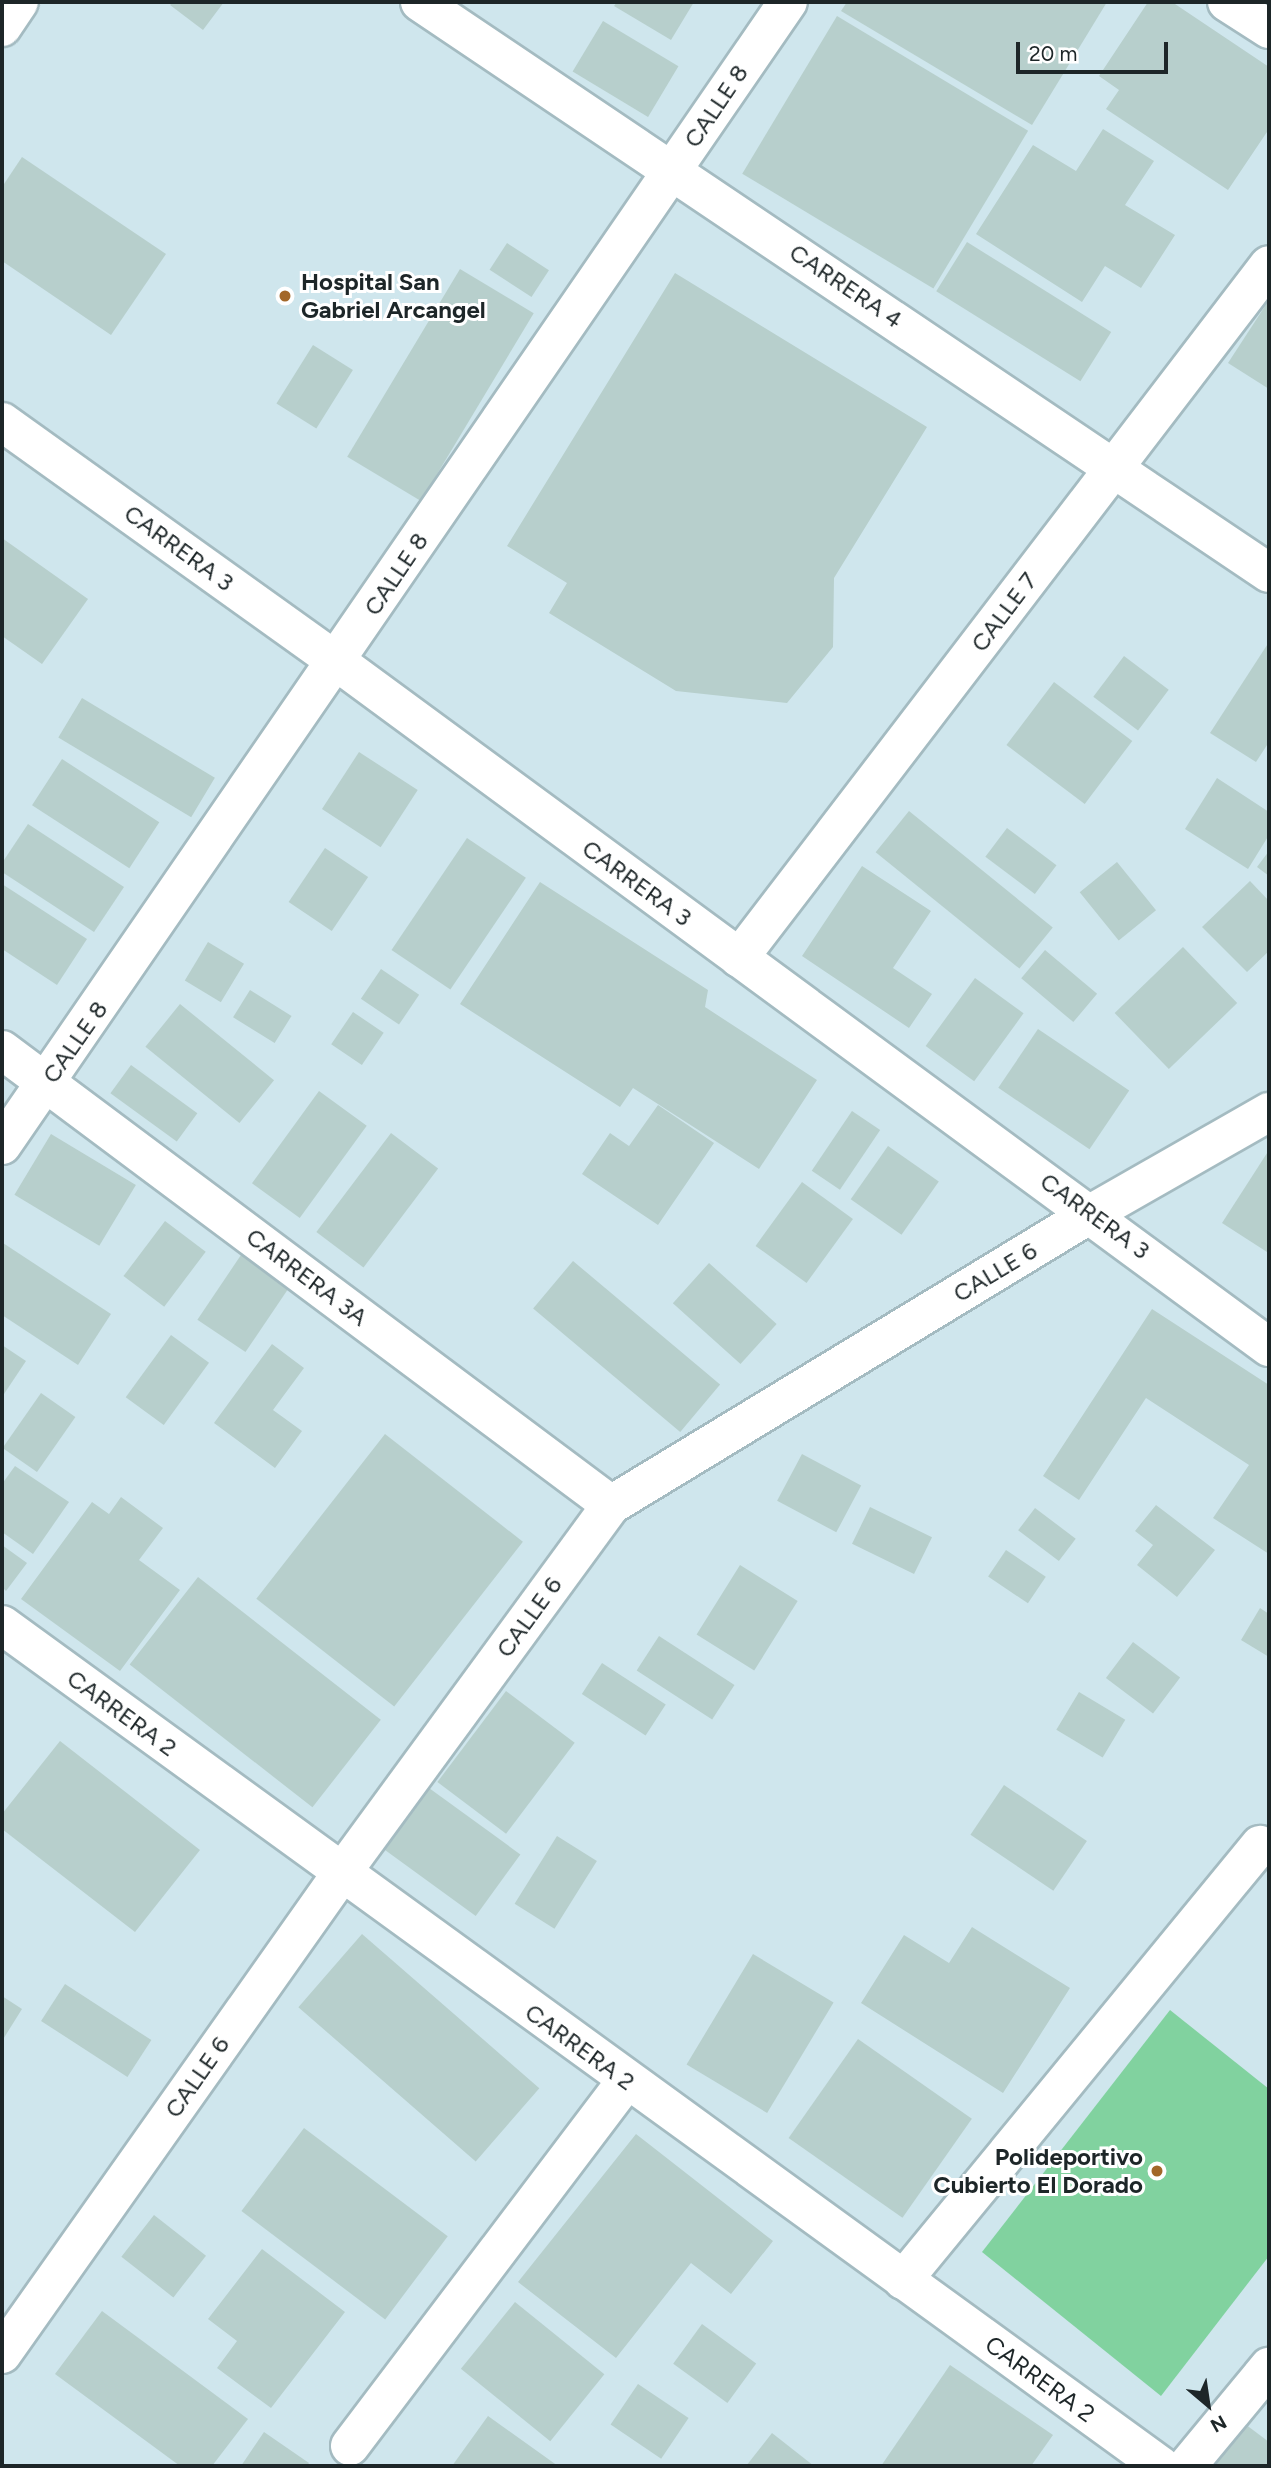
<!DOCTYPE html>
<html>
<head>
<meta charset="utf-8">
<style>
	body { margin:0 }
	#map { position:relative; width:1271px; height:2468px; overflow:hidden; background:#cfe6ed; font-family:Figtree,sans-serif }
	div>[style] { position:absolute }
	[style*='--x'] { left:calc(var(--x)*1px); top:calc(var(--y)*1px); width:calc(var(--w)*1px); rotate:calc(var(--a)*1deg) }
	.green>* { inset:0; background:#81d29f }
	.building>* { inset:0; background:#b7cfcc; transform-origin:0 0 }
	.roads { filter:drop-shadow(2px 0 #a4bbc1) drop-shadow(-2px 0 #a4bbc1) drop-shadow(0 2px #a4bbc1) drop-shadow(0 -2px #a4bbc1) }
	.minor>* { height:38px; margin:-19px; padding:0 19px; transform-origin:19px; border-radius:19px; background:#fff }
	.dots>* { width:19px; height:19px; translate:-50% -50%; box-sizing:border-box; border:4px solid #fff; border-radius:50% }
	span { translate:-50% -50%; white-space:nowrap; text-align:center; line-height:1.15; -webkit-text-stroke:6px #fff; paint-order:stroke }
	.street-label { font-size:24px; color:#1d2628 }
	.poi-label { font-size:24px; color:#1d2628; font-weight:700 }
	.left { translate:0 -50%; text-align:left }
	.right { translate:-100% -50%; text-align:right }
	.frame { position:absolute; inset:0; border:4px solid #1d2628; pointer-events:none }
	.north { position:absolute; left:1173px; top:2370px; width:70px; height:70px; -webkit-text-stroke:5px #fff; paint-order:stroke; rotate:151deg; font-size:19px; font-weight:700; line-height:28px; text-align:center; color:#1d2628 }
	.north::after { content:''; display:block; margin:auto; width:24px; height:32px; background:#1d2628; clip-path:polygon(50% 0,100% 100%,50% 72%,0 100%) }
	.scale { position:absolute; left:1016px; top:42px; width:152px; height:32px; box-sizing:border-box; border:4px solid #1d2628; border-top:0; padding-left:9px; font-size:21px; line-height:24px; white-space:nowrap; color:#1d2628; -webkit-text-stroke:5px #fff; paint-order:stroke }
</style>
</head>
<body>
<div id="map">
	<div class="green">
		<i style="clip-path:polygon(1170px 2010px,1269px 2089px,1269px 2256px,1161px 2396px,982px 2252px)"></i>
	</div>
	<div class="building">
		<i style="clip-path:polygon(173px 2px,224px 2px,203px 30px,170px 5px)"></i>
		<i style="clip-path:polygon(617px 2px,694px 2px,671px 40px,614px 6px)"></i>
		<i style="clip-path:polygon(847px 2px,1107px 2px,1032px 125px,841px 11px)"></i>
		<i style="clip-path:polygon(1148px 2px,1172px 2px,1269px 67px,1269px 129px,1228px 190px,1106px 109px,1119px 90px,1099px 76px)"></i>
		<i style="left:837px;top:16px;width:223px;height:184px;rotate:31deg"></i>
		<i style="left:603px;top:21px;width:88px;height:59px;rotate:31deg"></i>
		<i style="clip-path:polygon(1103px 129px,1154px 161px,1125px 205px,1175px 235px,1141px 288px,1105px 266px,1082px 302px,976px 234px,1033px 145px,1076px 171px)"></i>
		<i style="clip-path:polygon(22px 157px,166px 254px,111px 335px,2px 261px,2px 187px)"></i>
		<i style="left:967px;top:242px;width:170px;height:58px;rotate:32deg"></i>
		<i style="left:507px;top:243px;width:50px;height:32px;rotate:33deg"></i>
		<i style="left:460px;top:269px;width:86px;height:219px;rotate:31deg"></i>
		<i style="clip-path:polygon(675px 273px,927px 427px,834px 578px,833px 647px,787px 703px,676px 691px,549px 613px,567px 583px,507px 546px)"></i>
		<i style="clip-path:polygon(1269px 300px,1269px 389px,1228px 363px)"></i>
		<i style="left:313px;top:345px;width:47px;height:69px;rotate:32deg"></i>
		<i style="clip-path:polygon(2px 538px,88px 599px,42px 664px,2px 636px)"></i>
		<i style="clip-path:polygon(1269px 642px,1269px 742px,1256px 762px,1210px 733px)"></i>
		<i style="left:1124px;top:656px;width:56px;height:51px;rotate:37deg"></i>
		<i style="left:1054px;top:682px;width:98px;height:79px;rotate:37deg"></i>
		<i style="left:82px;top:698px;width:155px;height:46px;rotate:31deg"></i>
		<i style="left:359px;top:752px;width:70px;height:68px;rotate:33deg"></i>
		<i style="left:62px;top:759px;width:116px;height:55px;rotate:33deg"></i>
		<i style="clip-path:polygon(1217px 778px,1269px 812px,1269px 835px,1248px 869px,1185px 829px)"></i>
		<i style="left:909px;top:811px;width:185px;height:53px;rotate:39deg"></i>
		<i style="clip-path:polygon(28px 824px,124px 887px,94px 932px,2px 872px,2px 863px)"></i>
		<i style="left:1007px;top:828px;width:62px;height:36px;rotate:37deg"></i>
		<i style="left:467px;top:838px;width:71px;height:135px;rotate:34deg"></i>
		<i style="left:325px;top:848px;width:52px;height:65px;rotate:34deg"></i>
		<i style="clip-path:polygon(1269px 851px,1269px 876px,1257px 867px)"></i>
		<i style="left:1117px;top:862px;width:62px;height:48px;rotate:51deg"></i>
		<i style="clip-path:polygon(862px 866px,931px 911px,893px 968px,932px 994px,909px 1028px,802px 956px)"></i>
		<i style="clip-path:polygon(1250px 881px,1269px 901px,1269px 951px,1247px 972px,1202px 927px)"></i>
		<i style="clip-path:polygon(540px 882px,708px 990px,705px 1007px,817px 1080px,759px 1169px,633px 1088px,620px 1107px,460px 1004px)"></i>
		<i style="clip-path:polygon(2px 884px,87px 939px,57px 985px,2px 949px)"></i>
		<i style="left:208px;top:942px;width:42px;height:45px;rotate:31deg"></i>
		<i style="left:1183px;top:947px;width:78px;height:95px;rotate:46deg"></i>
		<i style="left:1045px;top:950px;width:68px;height:37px;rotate:40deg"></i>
		<i style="left:381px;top:969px;width:46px;height:36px;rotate:34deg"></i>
		<i style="left:975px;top:978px;width:60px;height:84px;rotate:36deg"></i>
		<i style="left:250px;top:990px;width:49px;height:32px;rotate:32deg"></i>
		<i style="left:180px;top:1004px;width:121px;height:55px;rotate:39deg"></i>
		<i style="left:353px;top:1012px;width:37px;height:39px;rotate:34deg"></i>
		<i style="left:1038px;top:1029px;width:110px;height:71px;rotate:34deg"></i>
		<i style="left:131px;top:1065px;width:82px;height:35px;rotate:36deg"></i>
		<i style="left:319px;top:1091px;width:59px;height:114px;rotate:36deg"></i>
		<i style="clip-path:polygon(658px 1105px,714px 1143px,658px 1225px,582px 1174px,610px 1133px,629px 1146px)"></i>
		<i style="left:852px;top:1111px;width:34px;height:72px;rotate:34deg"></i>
		<i style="left:391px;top:1133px;width:59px;height:124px;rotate:37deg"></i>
		<i style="left:51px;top:1134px;width:99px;height:71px;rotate:31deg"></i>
		<i style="left:888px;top:1146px;width:62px;height:65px;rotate:35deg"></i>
		<i style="clip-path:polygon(1269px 1150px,1269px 1248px,1267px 1252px,1222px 1223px)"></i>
		<i style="left:802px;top:1182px;width:63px;height:79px;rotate:36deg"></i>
		<i style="left:165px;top:1221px;width:51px;height:69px;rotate:37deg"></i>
		<i style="clip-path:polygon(3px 1243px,111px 1314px,78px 1365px,2px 1315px)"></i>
		<i style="left:241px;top:1255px;width:58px;height:78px;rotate:34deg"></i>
		<i style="left:573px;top:1261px;width:192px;height:62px;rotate:40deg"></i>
		<i style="left:709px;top:1263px;width:91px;height:54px;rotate:42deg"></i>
		<i style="clip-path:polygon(1152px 1309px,1269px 1385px,1269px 1554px,1213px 1518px,1249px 1465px,1146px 1398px,1079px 1500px,1043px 1476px)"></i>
		<i style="left:171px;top:1335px;width:47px;height:77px;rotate:36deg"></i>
		<i style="clip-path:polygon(272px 1344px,304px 1368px,273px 1410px,302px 1431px,275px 1468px,214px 1423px)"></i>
		<i style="clip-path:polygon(2px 1345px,26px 1361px,2px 1397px)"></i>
		<i style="left:41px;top:1393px;width:42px;height:67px;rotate:35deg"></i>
		<i style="left:385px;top:1434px;width:175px;height:209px;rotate:38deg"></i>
		<i style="left:802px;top:1454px;width:67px;height:53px;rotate:28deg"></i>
		<i style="clip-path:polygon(15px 1466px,69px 1502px,33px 1554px,2px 1532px,2px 1484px)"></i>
		<i style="clip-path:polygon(121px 1497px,163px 1528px,139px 1560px,180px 1590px,120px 1671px,21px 1599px,92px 1502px,109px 1514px)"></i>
		<i style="clip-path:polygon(1156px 1505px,1215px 1550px,1177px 1597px,1137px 1565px,1153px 1545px,1135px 1531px)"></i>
		<i style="left:870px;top:1507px;width:69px;height:41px;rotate:26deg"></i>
		<i style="left:1035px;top:1508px;width:51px;height:28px;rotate:37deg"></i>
		<i style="clip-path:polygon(2px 1545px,27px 1563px,6px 1591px,2px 1587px)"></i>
		<i style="left:1006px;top:1550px;width:48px;height:32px;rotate:34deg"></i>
		<i style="left:740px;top:1565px;width:68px;height:82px;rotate:32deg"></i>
		<i style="left:198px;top:1577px;width:232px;height:111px;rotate:38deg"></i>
		<i style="clip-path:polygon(1260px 1608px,1269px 1614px,1269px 1657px,1241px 1640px)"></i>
		<i style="left:659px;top:1636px;width:90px;height:41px;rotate:33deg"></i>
		<i style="left:1133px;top:1642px;width:59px;height:45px;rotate:37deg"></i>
		<i style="left:602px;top:1663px;width:76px;height:37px;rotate:33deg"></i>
		<i style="left:506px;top:1691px;width:86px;height:114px;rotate:37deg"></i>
		<i style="left:1079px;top:1692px;width:54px;height:44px;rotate:31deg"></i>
		<i style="clip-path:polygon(60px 1741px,200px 1850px,135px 1932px,2px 1829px,2px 1814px)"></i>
		<i style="left:1004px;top:1785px;width:100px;height:60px;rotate:34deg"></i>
		<i style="left:429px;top:1788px;width:113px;height:76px;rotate:36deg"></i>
		<i style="left:557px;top:1836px;width:47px;height:80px;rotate:32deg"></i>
		<i style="clip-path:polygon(972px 1927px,1070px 1988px,1003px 2093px,861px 2003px,904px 1935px,949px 1963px)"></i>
		<i style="left:362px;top:1934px;width:235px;height:97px;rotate:41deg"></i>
		<i style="left:753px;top:1954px;width:94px;height:129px;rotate:31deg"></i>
		<i style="left:65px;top:1984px;width:103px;height:44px;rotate:33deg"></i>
		<i style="clip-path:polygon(2px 1996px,22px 2009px,2px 2041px)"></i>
		<i style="left:858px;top:2039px;width:139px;height:121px;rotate:35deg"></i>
		<i style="left:304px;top:2128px;width:180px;height:104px;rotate:37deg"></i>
		<i style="clip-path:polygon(636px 2134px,773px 2241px,731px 2294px,691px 2263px,616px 2358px,518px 2282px)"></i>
		<i style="left:154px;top:2215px;width:66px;height:53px;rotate:38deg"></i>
		<i style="clip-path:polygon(262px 2249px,345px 2312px,271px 2408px,217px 2368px,237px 2341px,208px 2319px)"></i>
		<i style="left:515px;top:2302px;width:115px;height:86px;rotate:39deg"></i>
		<i style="clip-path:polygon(102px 2311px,248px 2419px,212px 2466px,180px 2466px,55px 2374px)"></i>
		<i style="left:702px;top:2324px;width:67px;height:49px;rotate:36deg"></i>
		<i style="clip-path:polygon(950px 2365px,1053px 2435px,1031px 2466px,881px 2466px)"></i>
		<i style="left:638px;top:2384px;width:61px;height:49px;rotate:34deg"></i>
		<i style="clip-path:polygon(488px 2416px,558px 2466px,452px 2466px)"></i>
		<i style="clip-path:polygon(1237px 2418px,1269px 2442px,1269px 2466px,1201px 2466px)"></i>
		<i style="clip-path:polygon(264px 2432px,309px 2463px,307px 2466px,241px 2466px)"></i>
		<i style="clip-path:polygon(772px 2433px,814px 2466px,746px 2466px)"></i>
	</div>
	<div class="roads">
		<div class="minor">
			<i style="--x:420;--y:2;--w:1023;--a:33.92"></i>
			<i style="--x:1227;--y:2;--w:50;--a:32.7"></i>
			<i style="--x:2;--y:27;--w:30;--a:-56"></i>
			<i style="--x:2;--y:422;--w:411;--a:35.6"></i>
			<i style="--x:336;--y:661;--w:1158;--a:36.33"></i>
			<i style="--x:739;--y:958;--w:872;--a:-52.59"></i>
			<i style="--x:2;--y:1050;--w:760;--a:36.76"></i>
			<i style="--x:2;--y:1145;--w:1387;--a:-55.49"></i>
			<i style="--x:2;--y:1625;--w:1432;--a:35.97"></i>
			<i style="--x:903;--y:2280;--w:563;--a:-50.62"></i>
			<i style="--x:2;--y:2354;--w:588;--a:-54.77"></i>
			<i style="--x:341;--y:1874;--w:457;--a:-53.8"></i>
			<i style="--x:611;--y:1505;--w:563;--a:-31.26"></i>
			<i style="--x:1092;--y:1213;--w:204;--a:-29.7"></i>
			<i style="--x:350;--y:2446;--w:459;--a:-52.9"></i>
			<i style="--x:1187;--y:2466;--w:129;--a:-50.4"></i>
		</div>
	</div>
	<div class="dots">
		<i style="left:285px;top:296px;background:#a26729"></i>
		<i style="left:1157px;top:2171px;background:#a26729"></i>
	</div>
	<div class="street-label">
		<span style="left:716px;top:106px;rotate:-56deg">CALLE 8</span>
		<span style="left:846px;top:286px;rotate:34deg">CARRERA 4</span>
		<span style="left:179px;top:548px;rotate:36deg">CARRERA 3</span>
		<span style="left:396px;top:574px;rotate:-56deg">CALLE 8</span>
		<span style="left:1004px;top:612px;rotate:-53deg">CALLE 7</span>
		<span style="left:637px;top:883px;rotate:36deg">CARRERA 3</span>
		<span style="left:75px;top:1042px;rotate:-55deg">CALLE 8</span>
		<span style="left:1095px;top:1216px;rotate:36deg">CARRERA 3</span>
		<span style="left:995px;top:1272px;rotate:-31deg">CALLE 6</span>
		<span style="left:307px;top:1277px;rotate:37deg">CARRERA 3A</span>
		<span style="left:529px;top:1617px;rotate:-54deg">CALLE 6</span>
		<span style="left:122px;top:1713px;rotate:36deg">CARRERA 2</span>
		<span style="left:580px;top:2047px;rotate:36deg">CARRERA 2</span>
		<span style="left:197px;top:2077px;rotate:-55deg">CALLE 6</span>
		<span style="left:1040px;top:2379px;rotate:36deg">CARRERA 2</span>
	</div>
	<div class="poi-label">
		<span class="left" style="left:301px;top:296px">Hospital San<br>Gabriel Arcangel</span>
		<span class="right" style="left:1143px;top:2171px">Polideportivo<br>Cubierto El Dorado</span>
	</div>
	<div class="frame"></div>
	<div class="north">N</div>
	<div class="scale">20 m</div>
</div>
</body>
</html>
